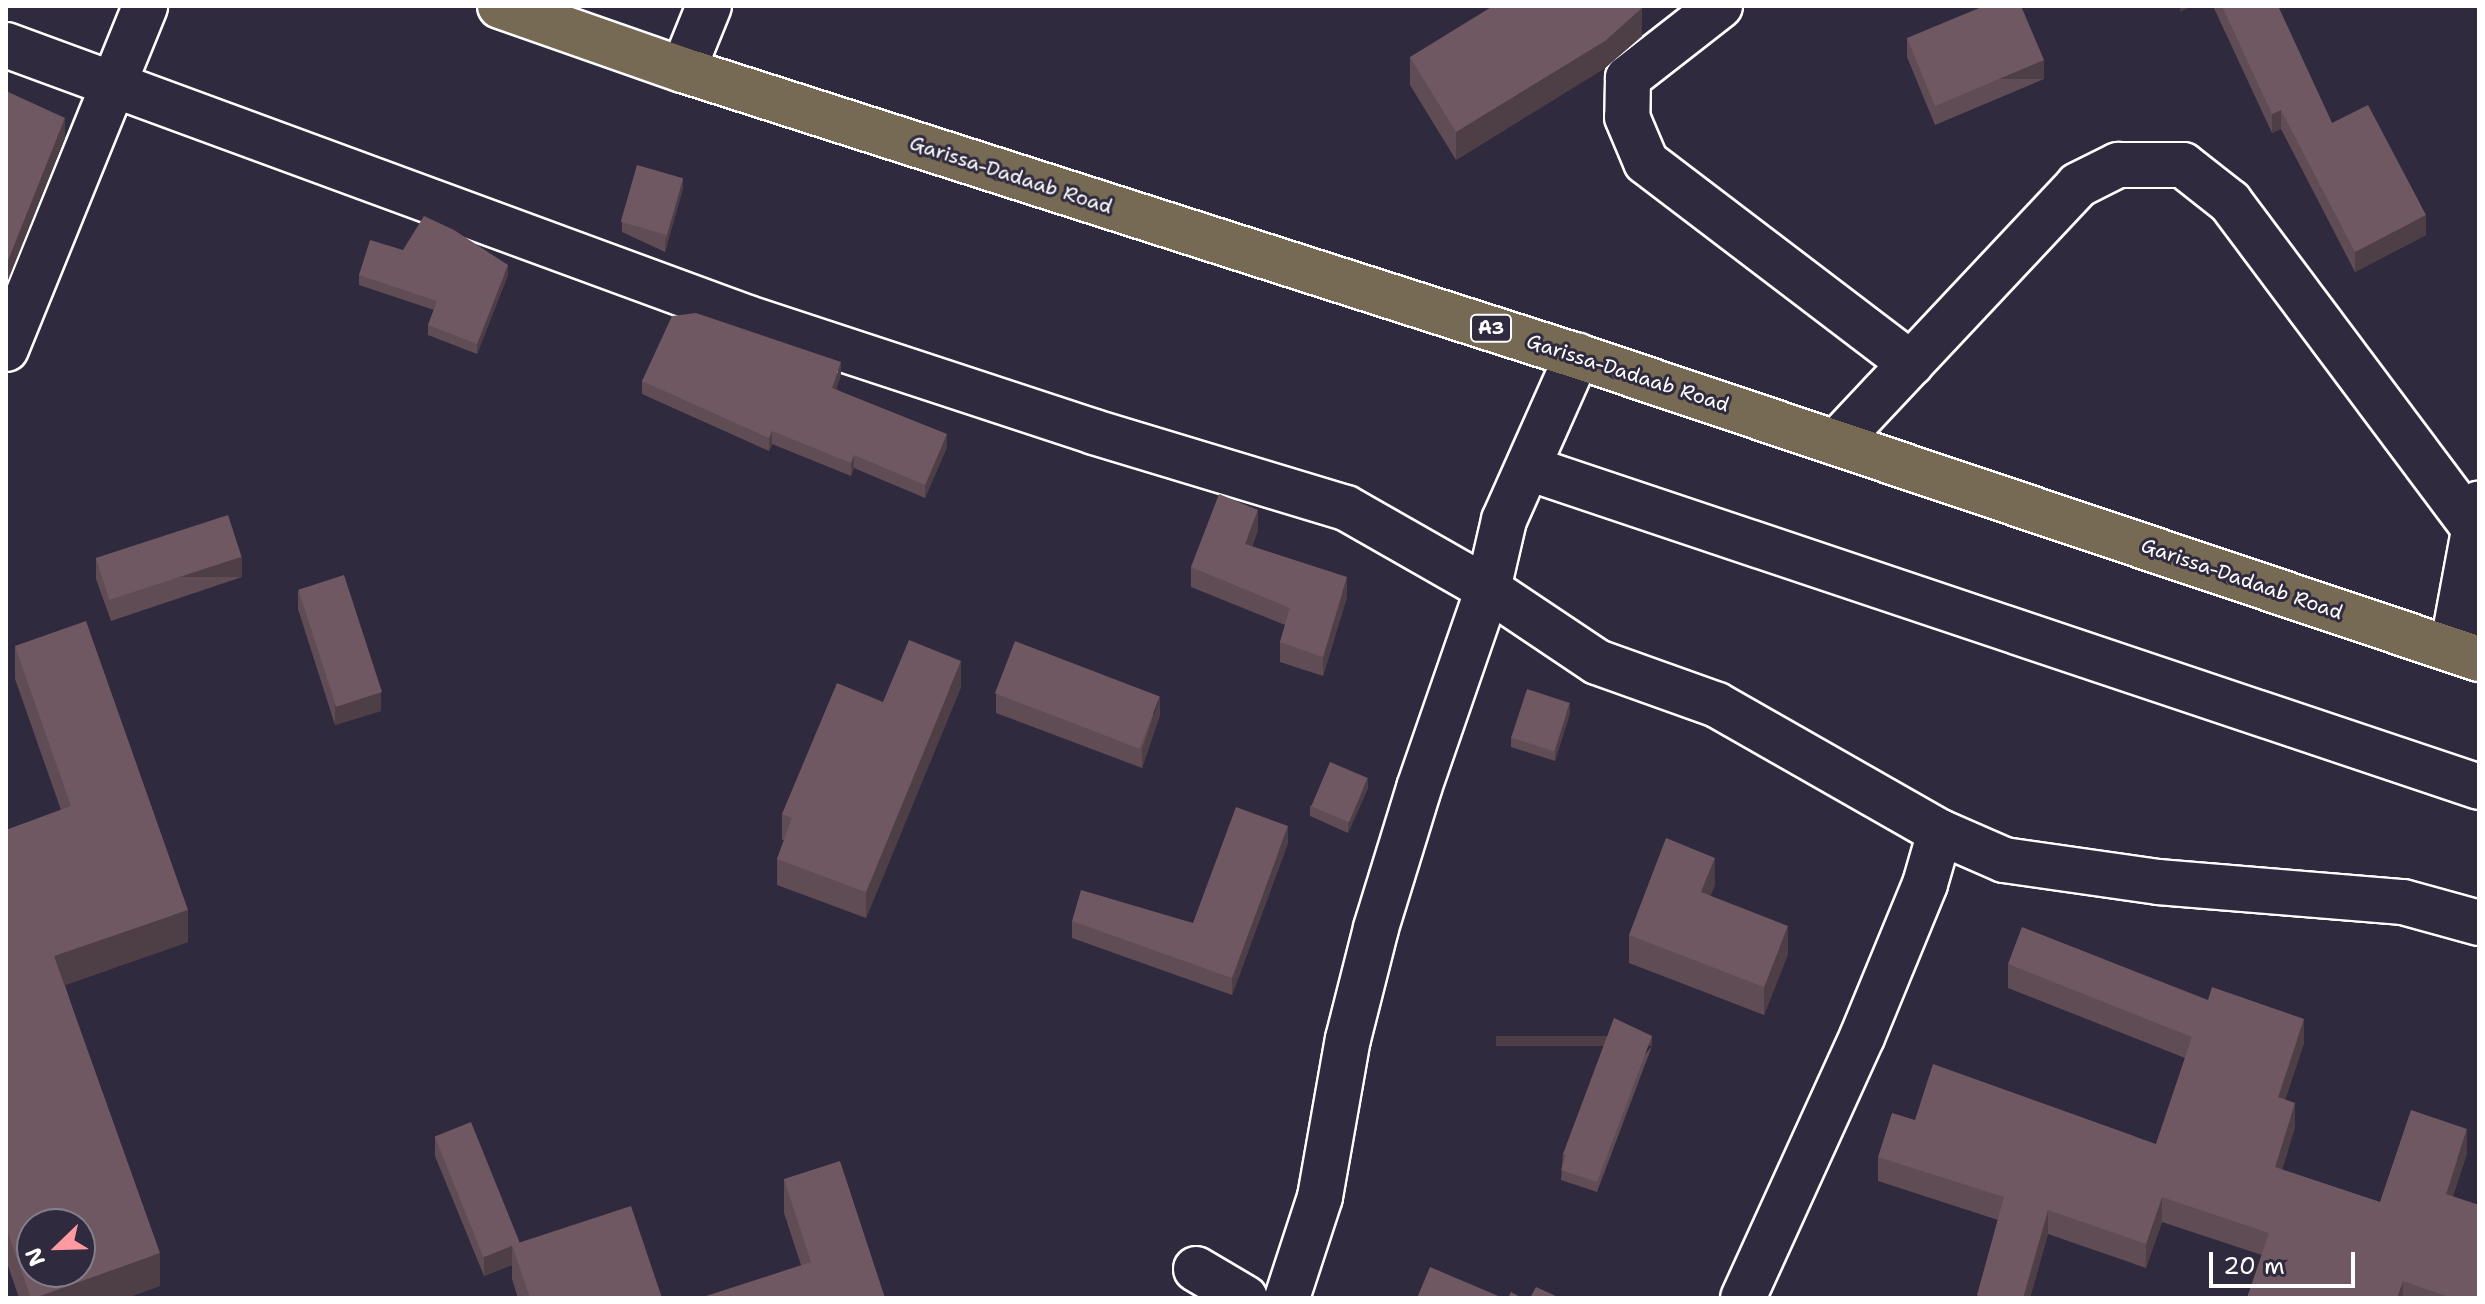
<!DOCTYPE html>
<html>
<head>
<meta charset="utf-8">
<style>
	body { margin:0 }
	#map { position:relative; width:2485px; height:1304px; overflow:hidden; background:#2f2a3d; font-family:"Shantell Sans",sans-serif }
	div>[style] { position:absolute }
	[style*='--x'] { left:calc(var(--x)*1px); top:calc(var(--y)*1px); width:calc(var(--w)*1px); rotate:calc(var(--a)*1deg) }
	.roads { filter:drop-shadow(2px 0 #fff) drop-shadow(-2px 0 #fff) drop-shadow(0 2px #fff) drop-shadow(0 -2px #fff) }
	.minor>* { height:44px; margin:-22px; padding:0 22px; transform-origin:22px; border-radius:22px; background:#2f2a3d }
	.highway>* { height:44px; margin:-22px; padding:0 22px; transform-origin:22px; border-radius:22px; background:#766a55 }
	.wall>* { inset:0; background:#604c54 }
	.shaded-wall>* { inset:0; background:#4e3e45; transform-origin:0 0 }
	.building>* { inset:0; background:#705862; transform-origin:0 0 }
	span { translate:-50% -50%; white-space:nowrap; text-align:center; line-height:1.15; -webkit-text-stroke:6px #2f2a3d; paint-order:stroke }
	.shield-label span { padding:2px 6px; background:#2f2a3d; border:2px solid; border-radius:6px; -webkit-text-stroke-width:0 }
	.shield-label { font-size:18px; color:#fff; font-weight:700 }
	.street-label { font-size:20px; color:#fff }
	.frame { position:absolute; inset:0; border:8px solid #fff; pointer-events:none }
	.north { position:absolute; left:16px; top:1208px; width:80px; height:80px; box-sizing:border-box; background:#2f2a3d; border:2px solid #827f8b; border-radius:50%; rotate:247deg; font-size:22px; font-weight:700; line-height:32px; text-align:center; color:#fff }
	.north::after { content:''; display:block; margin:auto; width:28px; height:36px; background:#ff9aa2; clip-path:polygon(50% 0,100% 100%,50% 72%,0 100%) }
	.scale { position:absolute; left:2209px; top:1252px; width:146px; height:36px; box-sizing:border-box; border:4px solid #fff; border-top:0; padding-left:10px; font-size:24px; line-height:28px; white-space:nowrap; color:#fff; -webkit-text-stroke:6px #2f2a3d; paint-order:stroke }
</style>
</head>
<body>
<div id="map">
	<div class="roads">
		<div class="minor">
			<i style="--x:1720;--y:6;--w:117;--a:142"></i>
			<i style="--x:1628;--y:78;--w:39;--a:91"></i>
			<i style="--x:1627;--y:117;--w:49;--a:67.1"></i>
			<i style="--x:1646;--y:162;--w:333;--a:37.3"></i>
			<i style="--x:6;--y:45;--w:791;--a:20.2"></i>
			<i style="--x:748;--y:318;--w:364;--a:18.2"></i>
			<i style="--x:1094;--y:432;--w:263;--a:16.8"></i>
			<i style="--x:1346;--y:508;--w:163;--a:29.7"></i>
			<i style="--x:1488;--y:589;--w:131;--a:33.8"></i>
			<i style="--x:1597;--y:662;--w:127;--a:19.7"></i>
			<i style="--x:1717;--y:705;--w:257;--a:29.7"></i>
			<i style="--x:1940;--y:832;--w:70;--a:23.6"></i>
			<i style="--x:2004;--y:860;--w:156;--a:8.1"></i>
			<i style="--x:2158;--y:882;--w:246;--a:4.7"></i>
			<i style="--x:2403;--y:902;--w:79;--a:15.4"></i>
			<i style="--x:683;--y:70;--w:69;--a:-67.9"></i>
			<i style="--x:6;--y:349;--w:370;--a:-67.9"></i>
			<i style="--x:1836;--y:443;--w:354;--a:-46.8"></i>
			<i style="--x:2078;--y:185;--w:45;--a:-26.6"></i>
			<i style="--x:2118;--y:165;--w:65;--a:0"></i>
			<i style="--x:2183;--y:165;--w:60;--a:38.2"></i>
			<i style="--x:2230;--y:202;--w:404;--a:53.2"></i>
			<i style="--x:1528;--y:468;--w:1003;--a:18.54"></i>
			<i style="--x:2452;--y:649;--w:148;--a:-79.5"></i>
			<i style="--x:1196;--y:1269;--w:57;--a:30.6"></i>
			<i style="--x:1287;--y:1298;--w:106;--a:-71.9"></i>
			<i style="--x:1320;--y:1197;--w:160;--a:-80"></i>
			<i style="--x:1348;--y:1039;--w:114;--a:-75.8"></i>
			<i style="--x:1376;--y:928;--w:146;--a:-72.9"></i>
			<i style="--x:1419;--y:788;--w:211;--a:-70.9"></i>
			<i style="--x:1488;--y:589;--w:71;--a:-76.9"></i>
			<i style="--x:1504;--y:520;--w:180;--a:-66"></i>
			<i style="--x:1743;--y:1298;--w:287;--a:-65.5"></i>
			<i style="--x:1862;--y:1037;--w:165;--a:-67.6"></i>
			<i style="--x:1925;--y:884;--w:54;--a:-73.9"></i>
		</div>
		<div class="highway">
			<i style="--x:500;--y:6;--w:194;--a:19.3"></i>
			<i style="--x:683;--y:70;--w:939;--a:17.74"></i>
			<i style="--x:1577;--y:356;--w:952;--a:18.57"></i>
		</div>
	</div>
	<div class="wall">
		<i style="clip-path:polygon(2213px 6px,2278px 6px,2332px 123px,2426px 235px,2355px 272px,2281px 129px,2272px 133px)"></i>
		<i style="clip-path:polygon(1642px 36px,1605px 68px,1456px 160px,1410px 85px,1410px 57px)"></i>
		<i style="clip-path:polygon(1907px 38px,2044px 79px,1935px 125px,1907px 57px)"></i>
		<i style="clip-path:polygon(683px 188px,665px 252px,622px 232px,622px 222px)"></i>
		<i style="clip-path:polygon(403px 250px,508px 275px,477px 354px,428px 335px,428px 325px,434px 310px,359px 285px,359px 275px)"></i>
		<i style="clip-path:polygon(841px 375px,836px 389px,947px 447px,925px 498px,854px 468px,851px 476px,772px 444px,769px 451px,642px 394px,642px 381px)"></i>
		<i style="clip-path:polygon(1258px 530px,1252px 547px,1347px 597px,1323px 676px,1280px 662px,1280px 642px,1285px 625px,1191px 587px,1191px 567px)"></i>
		<i style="clip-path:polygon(96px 559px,242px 577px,111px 621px,96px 579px)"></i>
		<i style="clip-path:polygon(298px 590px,381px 711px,335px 725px,298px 609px)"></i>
		<i style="clip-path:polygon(15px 646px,188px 942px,65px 985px,160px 1286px,126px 1298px,19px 1298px,6px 1260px,6px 830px,61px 810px,15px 679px)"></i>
		<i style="clip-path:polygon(961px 687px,866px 918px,777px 885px,777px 859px,784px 840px,782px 840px,782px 814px,883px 702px)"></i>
		<i style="clip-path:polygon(996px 694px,1160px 715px,1142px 768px,996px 713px)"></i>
		<i style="clip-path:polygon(1570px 713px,1555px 761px,1511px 747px,1511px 737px)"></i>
		<i style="clip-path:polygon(1368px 788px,1348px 833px,1310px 816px,1310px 806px)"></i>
		<i style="clip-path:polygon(1288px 843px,1232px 995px,1072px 938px,1072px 921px,1193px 923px)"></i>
		<i style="clip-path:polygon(1715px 885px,1710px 896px,1788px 954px,1764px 1015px,1629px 963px,1629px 935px)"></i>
		<i style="clip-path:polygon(2008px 964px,2304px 1043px,2285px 1100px,2295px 1127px,2282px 1170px,2380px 1202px,2467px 1153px,2453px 1196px,2479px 1298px,2247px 1298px,2262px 1255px,2162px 1222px,2146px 1268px,2048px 1234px,2030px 1298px,1977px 1298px,1998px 1220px,1878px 1181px,1878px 1157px,1915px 1120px,2156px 1144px,2185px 1058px,2008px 988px)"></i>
		<i style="clip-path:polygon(1652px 1046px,1597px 1192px,1561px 1180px,1563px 1154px)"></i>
		<i style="clip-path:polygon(435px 1136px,519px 1243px,662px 1298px,518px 1298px,512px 1279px,512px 1265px,484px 1276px,435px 1156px)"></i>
		<i style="clip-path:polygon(784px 1179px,885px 1298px,801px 1265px,784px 1213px)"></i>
	</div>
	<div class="shaded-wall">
		<i style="clip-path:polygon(2180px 6px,2192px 6px,2180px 12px)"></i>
		<i style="clip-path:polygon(1642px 8px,1642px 36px,1605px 68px,1456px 160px,1456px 132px)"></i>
		<i style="left:2044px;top:60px;width:19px;height:118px;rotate:90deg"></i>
		<i style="clip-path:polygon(2281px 110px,2281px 129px,2272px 133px,2272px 114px)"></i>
		<i style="clip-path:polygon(65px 118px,65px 138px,6px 285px,6px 266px)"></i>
		<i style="clip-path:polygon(683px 178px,683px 188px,665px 252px,665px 242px)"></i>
		<i style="clip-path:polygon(2426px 215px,2426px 235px,2355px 272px,2355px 252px)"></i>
		<i style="clip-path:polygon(508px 265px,508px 275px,477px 354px,477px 344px)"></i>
		<i style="clip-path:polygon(841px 362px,841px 375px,832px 400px,832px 388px)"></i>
		<i style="clip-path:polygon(772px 431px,772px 444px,769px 451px,769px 438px)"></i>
		<i style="clip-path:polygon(947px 434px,947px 447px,925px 498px,925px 485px)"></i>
		<i style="clip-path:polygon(854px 455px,854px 468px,851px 476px,851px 463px)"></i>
		<i style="clip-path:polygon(1258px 510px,1258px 530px,1245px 564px,1245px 544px)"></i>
		<i style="left:242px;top:557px;width:20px;height:139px;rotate:90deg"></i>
		<i style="clip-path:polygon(1347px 577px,1347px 597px,1323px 676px,1323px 657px)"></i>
		<i style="clip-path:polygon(961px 661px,961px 687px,866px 918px,866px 892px)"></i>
		<i style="clip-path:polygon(381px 692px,381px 711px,335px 725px,335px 706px)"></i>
		<i style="clip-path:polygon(1160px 696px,1160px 715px,1142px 768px,1142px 749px)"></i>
		<i style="clip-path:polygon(1570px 703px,1570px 713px,1555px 761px,1555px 751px)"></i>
		<i style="clip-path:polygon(1368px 778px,1368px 788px,1348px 833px,1348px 823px)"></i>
		<i style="clip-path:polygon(1288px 826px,1288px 843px,1232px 995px,1232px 978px)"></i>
		<i style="clip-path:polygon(1715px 858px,1715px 885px,1701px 920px,1701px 892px)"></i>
		<i style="clip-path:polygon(188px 910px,188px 942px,54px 989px,54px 956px)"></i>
		<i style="clip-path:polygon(1788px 926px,1788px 954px,1764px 1015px,1764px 987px)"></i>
		<i style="clip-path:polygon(2304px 1019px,2304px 1043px,2278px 1122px,2278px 1097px)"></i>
		<i style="left:1652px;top:1036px;width:10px;height:156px;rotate:90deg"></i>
		<i style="clip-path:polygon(2295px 1103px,2295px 1127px,2275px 1192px,2275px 1167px)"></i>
		<i style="clip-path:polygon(2467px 1129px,2467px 1153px,2446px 1218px,2446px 1194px)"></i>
		<i style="clip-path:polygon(2162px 1197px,2162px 1222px,2146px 1268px,2146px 1244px)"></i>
		<i style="clip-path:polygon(2048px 1210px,2048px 1234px,2030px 1298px,2023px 1298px)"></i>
		<i style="clip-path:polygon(512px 1246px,512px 1265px,484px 1276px,484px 1257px)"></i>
		<i style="clip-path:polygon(160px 1253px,160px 1286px,126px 1298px,34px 1298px)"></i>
		<i style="clip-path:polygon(2403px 1281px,2403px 1298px,2397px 1298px)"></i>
	</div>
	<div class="building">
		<i style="clip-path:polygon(1493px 6px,1640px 6px,1642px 8px,1605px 41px,1456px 132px,1410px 57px)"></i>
		<i style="clip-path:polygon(1984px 6px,2021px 6px,2044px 60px,1935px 106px,1907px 38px)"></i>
		<i style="clip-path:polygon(2222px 6px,2278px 6px,2332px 123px,2368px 105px,2426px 215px,2355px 252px,2281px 110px,2272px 114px)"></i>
		<i style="clip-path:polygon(6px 91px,65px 118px,6px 266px)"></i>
		<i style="left:637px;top:165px;width:48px;height:59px;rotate:16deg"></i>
		<i style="clip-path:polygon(424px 216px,454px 230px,508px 265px,477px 344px,428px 325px,437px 301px,359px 275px,370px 240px,403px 250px)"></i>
		<i style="clip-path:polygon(696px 313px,841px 362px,832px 388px,947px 434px,925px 485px,854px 455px,851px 463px,772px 431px,769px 438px,642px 381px,672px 316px)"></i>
		<i style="clip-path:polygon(1219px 494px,1258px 510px,1245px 544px,1347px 577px,1323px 657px,1280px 642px,1290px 608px,1191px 567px)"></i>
		<i style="left:228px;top:515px;width:44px;height:139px;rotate:72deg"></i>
		<i style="left:344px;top:575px;width:123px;height:48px;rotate:72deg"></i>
		<i style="clip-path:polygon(evenodd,86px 621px,188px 910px,54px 956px,160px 1253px,34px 1298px,31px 1298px,6px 1228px,6px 830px,71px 806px,15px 646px,86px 621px,32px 1224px,80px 1224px,80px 1272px,32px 1272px,32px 1224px)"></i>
		<i style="clip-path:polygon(909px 640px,961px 661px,866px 892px,777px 859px,792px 818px,782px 814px,837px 683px,883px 702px)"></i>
		<i style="left:1015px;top:641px;width:155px;height:56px;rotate:21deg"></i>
		<i style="left:1527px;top:689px;width:45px;height:51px;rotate:18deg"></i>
		<i style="left:1330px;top:762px;width:41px;height:48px;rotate:23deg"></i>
		<i style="clip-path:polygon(1236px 807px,1288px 826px,1232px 978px,1072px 921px,1081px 890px,1193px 923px)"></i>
		<i style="clip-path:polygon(1666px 838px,1715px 858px,1701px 892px,1788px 926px,1764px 987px,1629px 935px)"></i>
		<i style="clip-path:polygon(2022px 927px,2208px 1000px,2212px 987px,2304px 1019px,2278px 1097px,2295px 1103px,2275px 1167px,2380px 1202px,2411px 1110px,2467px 1129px,2446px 1194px,2479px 1205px,2479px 1298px,2452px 1298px,2403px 1281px,2397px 1298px,2247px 1298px,2269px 1233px,2162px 1197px,2146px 1244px,2048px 1210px,2023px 1298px,1986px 1298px,1977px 1295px,2004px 1197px,1878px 1157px,1892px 1113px,1915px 1120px,1933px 1064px,2156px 1144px,2192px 1037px,2008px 964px)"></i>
		<i style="clip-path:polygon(1614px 1018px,1652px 1036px,1597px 1182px,1561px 1170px,1566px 1155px,1563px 1154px)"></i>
		<i style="left:471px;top:1122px;width:130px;height:39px;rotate:68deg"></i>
		<i style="clip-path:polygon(840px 1161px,885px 1298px,700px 1298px,811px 1262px,784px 1179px)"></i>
		<i style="clip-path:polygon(631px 1206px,662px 1298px,530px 1298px,512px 1245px)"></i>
		<i style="clip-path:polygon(1430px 1267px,1503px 1298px,1417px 1298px)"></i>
		<i style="clip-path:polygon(1536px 1287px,1560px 1298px,1530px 1298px)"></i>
		<i style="clip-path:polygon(1511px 1292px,1522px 1298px,1508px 1298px)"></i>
	</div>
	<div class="shield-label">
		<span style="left:1491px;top:328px">A3</span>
	</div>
	<div class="street-label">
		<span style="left:1011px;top:175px;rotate:18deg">Garissa-Dadaab Road</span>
		<span style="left:1628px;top:373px;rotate:18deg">Garissa-Dadaab Road</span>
		<span style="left:2242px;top:579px;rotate:19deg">Garissa-Dadaab Road</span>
	</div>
	<div class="frame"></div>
	<div class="north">N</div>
	<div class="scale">20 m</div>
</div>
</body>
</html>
